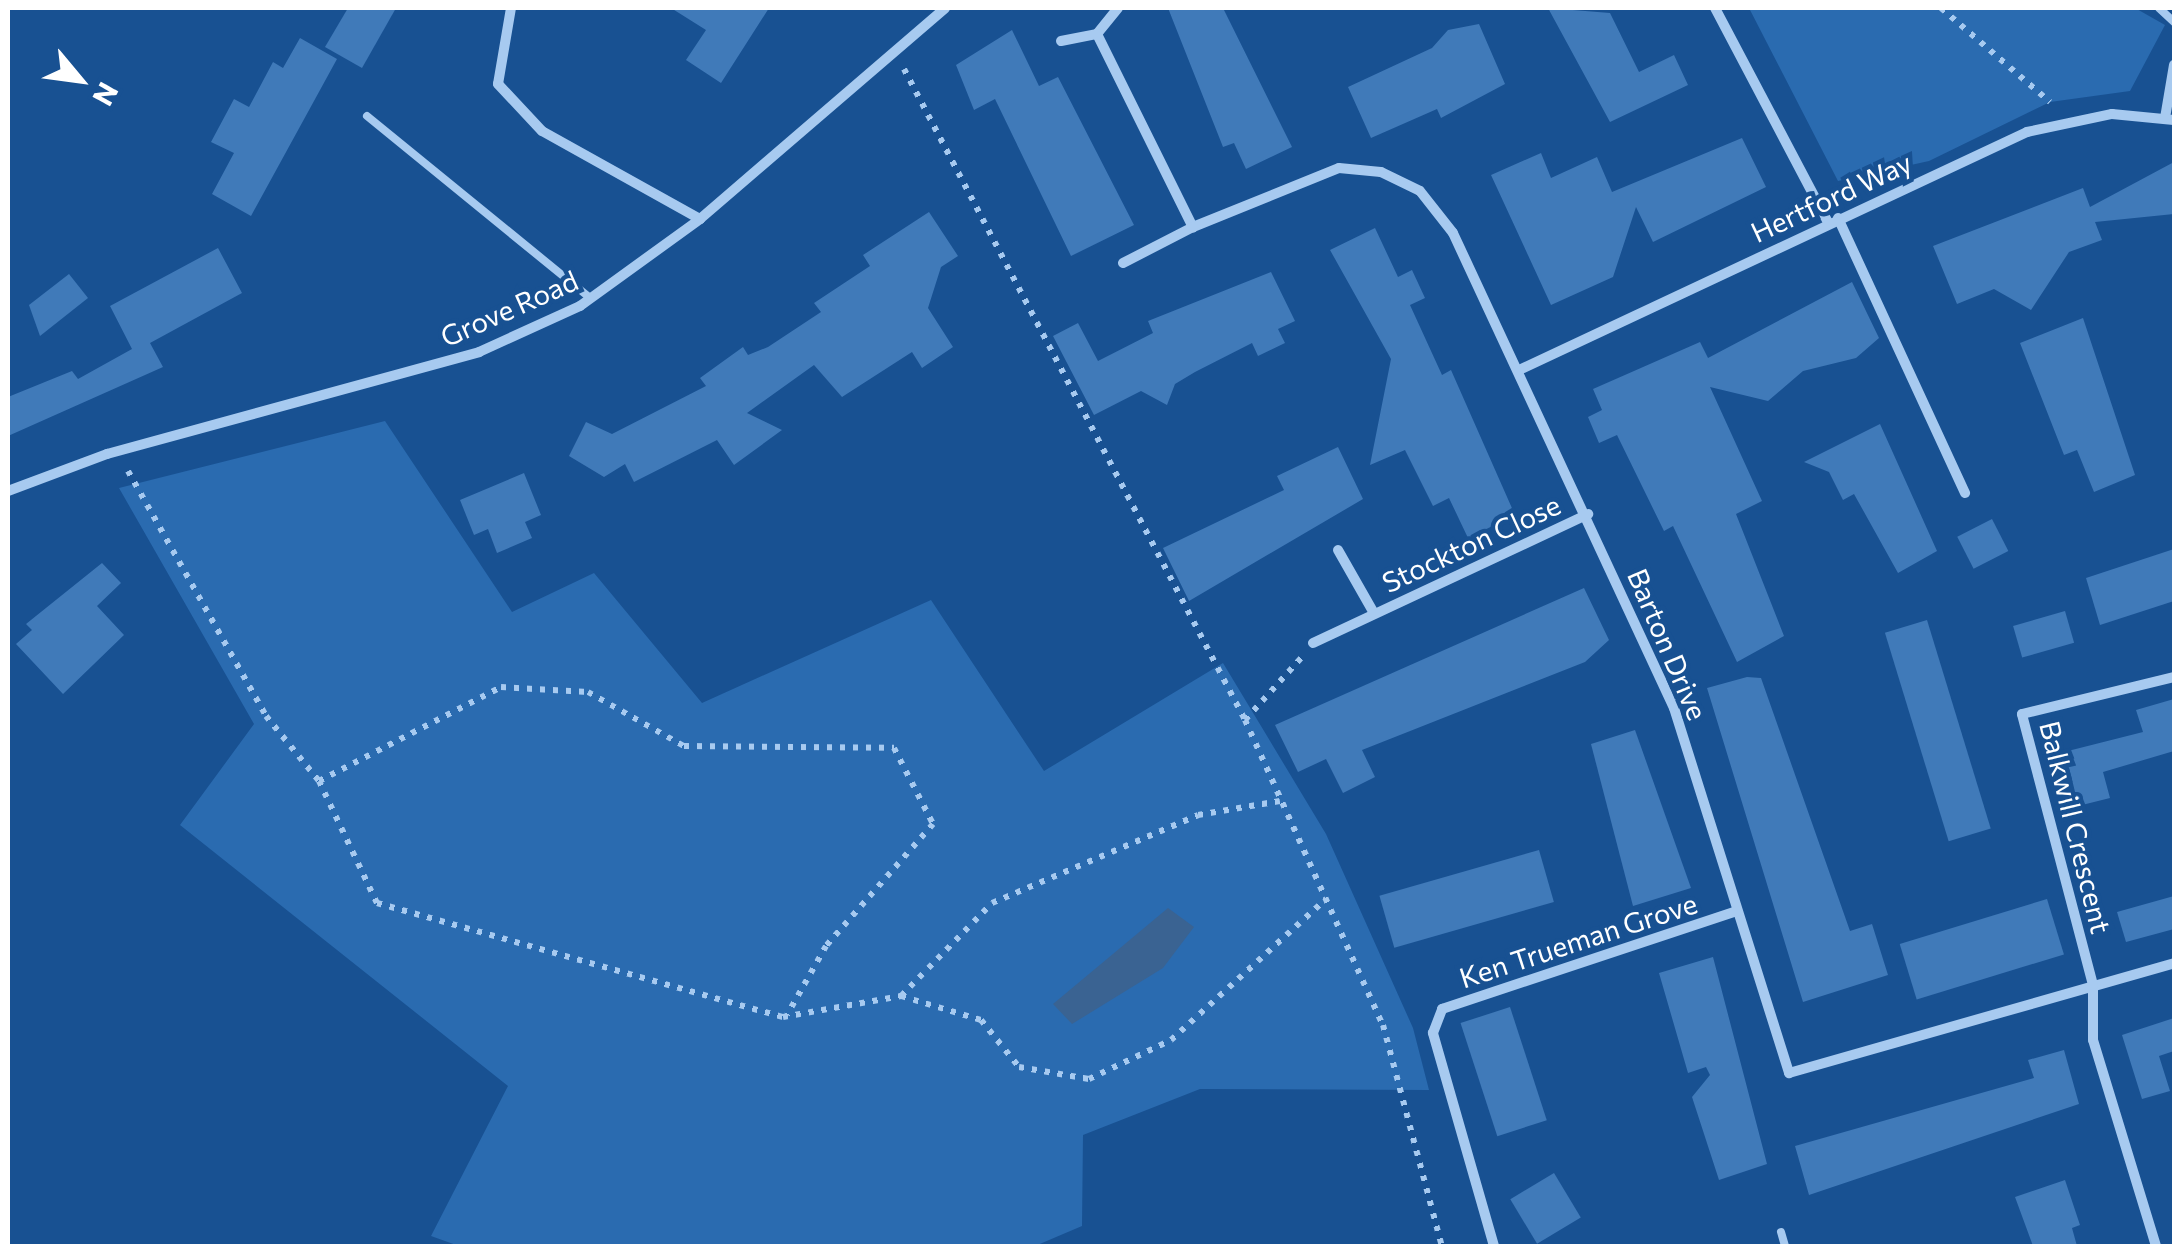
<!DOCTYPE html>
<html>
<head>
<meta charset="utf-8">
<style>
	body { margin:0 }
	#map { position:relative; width:2182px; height:1254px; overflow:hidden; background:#185192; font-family:Commissioner,sans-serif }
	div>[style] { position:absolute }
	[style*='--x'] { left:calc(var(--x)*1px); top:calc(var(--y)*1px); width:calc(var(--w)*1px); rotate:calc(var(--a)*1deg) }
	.green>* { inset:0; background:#2a6bb0 }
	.water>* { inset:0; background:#3a6392 }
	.building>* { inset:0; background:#407ab9; transform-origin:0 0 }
	.path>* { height:6px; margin-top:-3px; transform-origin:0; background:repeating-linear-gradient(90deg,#a7caf0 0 5px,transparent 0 13px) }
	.lane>* { height:8px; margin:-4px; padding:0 4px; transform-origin:4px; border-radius:4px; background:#a7caf0 }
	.street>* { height:10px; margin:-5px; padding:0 5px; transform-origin:5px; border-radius:5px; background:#a7caf0 }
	span { translate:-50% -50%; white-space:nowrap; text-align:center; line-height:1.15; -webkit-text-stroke:9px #185192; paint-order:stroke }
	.street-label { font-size:28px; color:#fff }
	.frame { position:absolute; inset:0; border:10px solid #fff; pointer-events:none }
	.north { position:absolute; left:30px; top:30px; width:100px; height:100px; -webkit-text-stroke:8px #185192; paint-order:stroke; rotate:119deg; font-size:28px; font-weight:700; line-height:40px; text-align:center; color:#fff }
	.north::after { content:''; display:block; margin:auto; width:35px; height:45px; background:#fff; clip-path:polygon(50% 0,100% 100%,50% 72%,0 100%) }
</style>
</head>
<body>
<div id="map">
	<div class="green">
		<i style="clip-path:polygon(1749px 8px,2135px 8px,2165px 25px,2130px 91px,2050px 102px,1929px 161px,1838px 181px)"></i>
		<i style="clip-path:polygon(385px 421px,512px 612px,594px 573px,702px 703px,931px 600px,1044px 771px,1223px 663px,1326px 834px,1413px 1028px,1429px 1090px,1200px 1089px,1083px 1135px,1082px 1226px,1035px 1246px,459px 1246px,431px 1236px,508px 1086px,180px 825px,254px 724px,119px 488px)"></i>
	</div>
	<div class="water">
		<i style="clip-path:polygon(1168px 908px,1194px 927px,1163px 968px,1072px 1024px,1053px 1004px)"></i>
	</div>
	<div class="building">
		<i style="clip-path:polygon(348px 8px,396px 8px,362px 68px,325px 47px)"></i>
		<i style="clip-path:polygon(671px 8px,769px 8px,721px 83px,686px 60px,706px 30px)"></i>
		<i style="clip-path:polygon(1168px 8px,1223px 8px,1292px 147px,1246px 169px,1234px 143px,1223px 147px)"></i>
		<i style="clip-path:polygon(1548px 8px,1610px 13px,1639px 72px,1674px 55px,1688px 85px,1610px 122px)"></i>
		<i style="clip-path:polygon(1479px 24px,1505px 84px,1441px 118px,1437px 109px,1371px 138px,1348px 87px,1432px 48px,1448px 30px)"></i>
		<i style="clip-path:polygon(1012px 30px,1039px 86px,1058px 77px,1134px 225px,1071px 256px,995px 99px,974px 110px,956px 65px)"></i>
		<i style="clip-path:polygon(300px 38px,337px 59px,251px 216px,212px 194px,234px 153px,211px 142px,234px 99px,249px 107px,273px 62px,283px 68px)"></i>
		<i style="clip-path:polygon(1742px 138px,1766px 187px,1653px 242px,1636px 207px,1613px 277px,1551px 305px,1491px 175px,1541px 153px,1551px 178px,1597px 157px,1612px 192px)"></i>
		<i style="clip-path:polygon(2174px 162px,2174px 214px,2095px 222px,2102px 240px,2069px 252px,2031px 310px,1994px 289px,1957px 304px,1933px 246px,2083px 188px,2090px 207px)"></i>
		<i style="clip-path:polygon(929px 212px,958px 256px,941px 267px,928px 308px,953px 347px,922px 368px,912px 352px,842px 397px,814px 365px,747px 413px,782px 430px,734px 465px,717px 440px,634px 482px,625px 464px,604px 477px,569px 456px,586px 422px,612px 434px,706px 386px,700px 378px,743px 347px,748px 355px,768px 347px,821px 312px,814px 303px,870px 266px,863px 255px)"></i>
		<i style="clip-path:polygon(1375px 228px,1398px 277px,1412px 270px,1425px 298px,1410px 305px,1442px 375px,1451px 370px,1515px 515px,1468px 538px,1449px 498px,1433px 506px,1405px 450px,1370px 465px,1391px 359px,1330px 250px)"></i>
		<i style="clip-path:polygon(218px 248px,242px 293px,150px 343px,163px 367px,8px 436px,8px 397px,72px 371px,78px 379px,132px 349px,110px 306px)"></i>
		<i style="clip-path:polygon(1271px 272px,1295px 321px,1278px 329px,1285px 343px,1258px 356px,1252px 343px,1195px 372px,1175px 384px,1167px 405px,1141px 391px,1094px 415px,1053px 336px,1078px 323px,1098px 361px,1153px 333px,1148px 321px)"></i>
		<i style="clip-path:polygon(69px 274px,88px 298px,40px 336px,29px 305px)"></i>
		<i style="clip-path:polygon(1852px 282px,1879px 338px,1856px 358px,1803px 371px,1768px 401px,1710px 387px,1762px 501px,1736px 514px,1784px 636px,1737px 662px,1673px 526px,1664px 531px,1617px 435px,1599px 443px,1588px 417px,1602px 410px,1593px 389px,1700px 342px,1708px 358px)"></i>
		<i style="clip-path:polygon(2083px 318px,2135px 475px,2094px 492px,2077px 450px,2064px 455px,2020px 343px)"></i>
		<i style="clip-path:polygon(1880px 424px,1937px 551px,1898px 573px,1854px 494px,1843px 500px,1829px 472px,1804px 462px)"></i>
		<i style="clip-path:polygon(1338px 447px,1363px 499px,1189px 601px,1163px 548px,1284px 490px,1277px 476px)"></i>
		<i style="clip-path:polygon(524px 473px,541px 515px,525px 522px,532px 538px,497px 553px,488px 529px,474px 535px,460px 500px)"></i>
		<i style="left:1992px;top:519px;width:36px;height:39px;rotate:63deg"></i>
		<i style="clip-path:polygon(2174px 549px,2174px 601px,2100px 625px,2086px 578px)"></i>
		<i style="clip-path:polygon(102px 563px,121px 583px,97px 606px,124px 635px,63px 694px,16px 644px,32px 630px,26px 624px)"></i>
		<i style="clip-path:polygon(1584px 588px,1609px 640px,1585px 662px,1362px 750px,1375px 777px,1343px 793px,1326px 759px,1298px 772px,1275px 725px)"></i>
		<i style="left:2065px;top:611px;width:33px;height:54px;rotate:74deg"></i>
		<i style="left:1927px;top:620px;width:218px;height:44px;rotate:73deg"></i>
		<i style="clip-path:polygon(1747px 677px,1761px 678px,1850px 931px,1872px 924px,1888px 975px,1803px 1002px,1707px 688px)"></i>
		<i style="clip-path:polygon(2174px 699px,2174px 751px,2103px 772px,2110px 798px,2074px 807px,2060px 753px,2143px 732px,2136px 710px)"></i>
		<i style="clip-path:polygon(1635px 730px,1691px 888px,1633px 906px,1591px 744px)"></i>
		<i style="left:1539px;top:850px;width:54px;height:166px;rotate:74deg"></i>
		<i style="clip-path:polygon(2174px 896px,2174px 929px,2126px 942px,2117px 912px)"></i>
		<i style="left:2047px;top:899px;width:58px;height:154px;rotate:73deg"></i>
		<i style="clip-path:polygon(1713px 957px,1767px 1164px,1719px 1180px,1692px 1097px,1710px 1075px,1706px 1067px,1688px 1073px,1659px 973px)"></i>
		<i style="left:1510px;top:1007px;width:119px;height:52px;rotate:72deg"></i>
		<i style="clip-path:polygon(2174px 1018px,2174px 1051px,2159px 1056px,2170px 1091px,2142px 1099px,2122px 1035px)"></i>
		<i style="clip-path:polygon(2064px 1050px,2079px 1104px,1809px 1195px,1795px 1146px,2034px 1078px,2028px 1060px)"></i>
		<i style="left:1554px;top:1173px;width:52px;height:51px;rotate:59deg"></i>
		<i style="clip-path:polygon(2065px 1180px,2080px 1225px,2072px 1228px,2077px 1246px,2033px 1246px,2015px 1197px)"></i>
	</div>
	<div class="path">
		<i style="--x:1941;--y:8;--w:144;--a:40.8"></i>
		<i style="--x:904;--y:69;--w:735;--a:62.35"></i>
		<i style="--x:1245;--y:720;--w:335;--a:65.7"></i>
		<i style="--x:1383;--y:1025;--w:229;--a:75.1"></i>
		<i style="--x:128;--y:471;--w:281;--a:60.6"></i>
		<i style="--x:266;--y:716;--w:84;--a:50.8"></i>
		<i style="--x:319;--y:781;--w:135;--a:64.6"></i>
		<i style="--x:377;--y:903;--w:422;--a:15.7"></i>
		<i style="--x:783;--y:1017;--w:120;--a:-10.1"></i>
		<i style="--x:901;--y:996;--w:84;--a:16.7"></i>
		<i style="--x:981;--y:1020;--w:60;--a:51"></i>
		<i style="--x:1019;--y:1067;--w:71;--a:9.7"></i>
		<i style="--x:1089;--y:1079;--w:91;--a:-25.4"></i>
		<i style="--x:1171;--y:1040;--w:210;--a:-42.3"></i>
		<i style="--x:1245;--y:720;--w:84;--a:-47.9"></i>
		<i style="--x:319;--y:781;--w:205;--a:-27.3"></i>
		<i style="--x:501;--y:687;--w:87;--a:3.3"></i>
		<i style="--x:588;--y:692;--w:110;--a:29.4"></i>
		<i style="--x:684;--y:746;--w:210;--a:0.5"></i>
		<i style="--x:894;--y:748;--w:85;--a:62.8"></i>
		<i style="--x:933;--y:824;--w:162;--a:131.3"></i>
		<i style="--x:826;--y:946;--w:79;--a:119.5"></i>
		<i style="--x:901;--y:996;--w:130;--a:-45.6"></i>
		<i style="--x:992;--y:903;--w:224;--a:-23.1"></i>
		<i style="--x:1198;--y:815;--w:83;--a:-9.7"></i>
	</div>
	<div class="lane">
		<i style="--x:2159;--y:8;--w:21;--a:43"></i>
		<i style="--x:367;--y:116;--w:288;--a:39.2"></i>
		<i style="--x:1781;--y:1232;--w:15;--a:74"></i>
	</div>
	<div class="street">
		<i style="--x:511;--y:8;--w:77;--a:99.7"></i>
		<i style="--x:498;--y:84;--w:64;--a:46.9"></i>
		<i style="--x:542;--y:131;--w:181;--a:29.1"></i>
		<i style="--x:1118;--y:8;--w:33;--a:129"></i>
		<i style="--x:1097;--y:34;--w:216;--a:63.6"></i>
		<i style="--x:1193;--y:227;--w:157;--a:-22"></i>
		<i style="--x:1339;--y:168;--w:42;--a:5.4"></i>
		<i style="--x:1381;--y:172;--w:43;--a:26"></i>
		<i style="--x:1420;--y:191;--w:53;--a:51.8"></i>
		<i style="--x:1453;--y:233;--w:524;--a:65.05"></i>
		<i style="--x:1674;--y:708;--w:383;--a:72.5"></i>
		<i style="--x:1789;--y:1073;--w:400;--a:-15.9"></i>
		<i style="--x:1715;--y:8;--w:242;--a:62.2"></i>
		<i style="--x:1061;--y:41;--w:37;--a:-11"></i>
		<i style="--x:2165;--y:118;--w:54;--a:-80.4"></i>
		<i style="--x:1838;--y:218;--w:303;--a:65.2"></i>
		<i style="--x:1123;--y:263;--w:79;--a:-27.2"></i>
		<i style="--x:1519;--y:370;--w:561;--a:-25.1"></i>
		<i style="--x:2027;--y:132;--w:87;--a:-12"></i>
		<i style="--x:2112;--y:114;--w:62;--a:5.5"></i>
		<i style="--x:8;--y:491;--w:106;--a:-20.5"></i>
		<i style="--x:107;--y:454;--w:386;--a:-15.3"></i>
		<i style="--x:479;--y:352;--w:111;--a:-24.5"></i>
		<i style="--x:580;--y:306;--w:148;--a:-35.9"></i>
		<i style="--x:700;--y:219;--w:323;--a:-40.7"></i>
		<i style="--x:1338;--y:550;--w:73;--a:60.3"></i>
		<i style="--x:1313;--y:643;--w:304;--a:-25.1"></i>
		<i style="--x:1494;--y:1246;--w:222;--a:-106"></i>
		<i style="--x:1433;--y:1033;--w:26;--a:-69"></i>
		<i style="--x:1442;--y:1009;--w:310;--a:-18.4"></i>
		<i style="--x:2156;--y:1246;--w:215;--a:-107"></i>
		<i style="--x:2093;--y:1040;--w:55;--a:-90"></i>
		<i style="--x:2093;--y:985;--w:280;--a:-104.7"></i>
		<i style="--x:2022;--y:714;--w:156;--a:-13.7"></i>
	</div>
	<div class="street-label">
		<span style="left:1831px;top:197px;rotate:-25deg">Hertford Way</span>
		<span style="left:509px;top:308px;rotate:-24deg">Grove Road</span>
		<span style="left:1471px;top:543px;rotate:-25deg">Stockton Close</span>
		<span style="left:1668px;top:644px;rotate:67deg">Barton Drive</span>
		<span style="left:2076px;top:827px;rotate:76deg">Balkwill Crescent</span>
		<span style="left:1578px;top:940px;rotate:-18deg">Ken Trueman Grove</span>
	</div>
	<div class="frame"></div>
	<div class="north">N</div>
</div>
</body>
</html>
